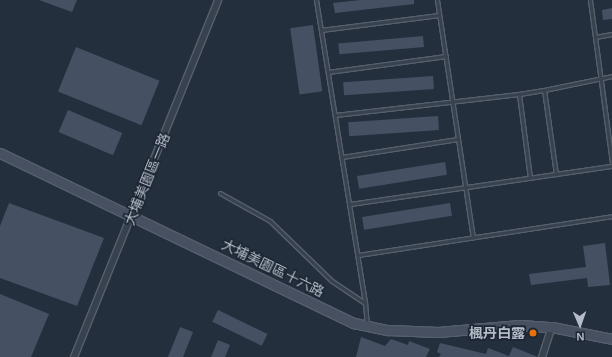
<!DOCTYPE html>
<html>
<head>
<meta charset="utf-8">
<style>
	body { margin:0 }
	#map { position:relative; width:612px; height:357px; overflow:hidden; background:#242f3e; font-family:Helvetica,"Noto Sans TC",sans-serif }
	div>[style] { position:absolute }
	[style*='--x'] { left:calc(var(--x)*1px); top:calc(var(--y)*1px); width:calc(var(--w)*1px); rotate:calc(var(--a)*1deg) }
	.building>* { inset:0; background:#455162; transform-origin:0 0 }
	.roads { filter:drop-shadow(1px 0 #565f6c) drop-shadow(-1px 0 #565f6c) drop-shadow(0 1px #565f6c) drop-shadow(0 -1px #565f6c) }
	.lane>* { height:3px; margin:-1.5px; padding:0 1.5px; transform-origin:1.5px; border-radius:1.5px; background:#38414e }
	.street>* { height:6px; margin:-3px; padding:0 3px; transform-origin:3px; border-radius:3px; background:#38414e }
	.secondary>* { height:9px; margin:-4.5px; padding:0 4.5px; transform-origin:4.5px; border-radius:4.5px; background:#465061 }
	.dots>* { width:11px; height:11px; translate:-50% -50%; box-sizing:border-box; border:2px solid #1d2633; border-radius:50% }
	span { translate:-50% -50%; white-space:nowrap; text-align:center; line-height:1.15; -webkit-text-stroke:3.5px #1d2633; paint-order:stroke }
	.street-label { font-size:14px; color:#b4bcc9 }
	.poi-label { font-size:14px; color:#b4bcc9; font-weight:700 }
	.right { translate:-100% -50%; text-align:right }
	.north { position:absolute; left:560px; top:305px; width:40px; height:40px; -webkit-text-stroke:3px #1d2633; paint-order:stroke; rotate:178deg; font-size:11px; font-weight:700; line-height:16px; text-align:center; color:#b4bcc9 }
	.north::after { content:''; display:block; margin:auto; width:14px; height:18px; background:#b4bcc9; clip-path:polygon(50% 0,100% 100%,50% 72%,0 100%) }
</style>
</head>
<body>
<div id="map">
	<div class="building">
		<i style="clip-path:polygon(39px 0,77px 0,72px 12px)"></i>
		<i style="clip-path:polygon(360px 0,414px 0,414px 4px,335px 13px,333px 3px)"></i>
		<i style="clip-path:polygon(612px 8px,612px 19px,603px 20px,602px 10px)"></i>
		<i style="left:313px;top:25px;width:67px;height:23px;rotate:82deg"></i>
		<i style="left:423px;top:36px;width:11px;height:85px;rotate:85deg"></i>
		<i style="left:76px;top:47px;width:90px;height:48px;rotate:22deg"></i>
		<i style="left:433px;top:76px;width:13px;height:90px;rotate:86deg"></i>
		<i style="left:68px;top:110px;width:59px;height:24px;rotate:23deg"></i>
		<i style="left:438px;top:116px;width:14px;height:90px;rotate:86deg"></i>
		<i style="left:445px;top:162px;width:13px;height:89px;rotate:81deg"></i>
		<i style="clip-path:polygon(9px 203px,104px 238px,77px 306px,0 278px,0 226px)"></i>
		<i style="left:450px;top:203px;width:13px;height:89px;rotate:81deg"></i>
		<i style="clip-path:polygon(605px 243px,610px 285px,588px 287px,587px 278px,531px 285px,529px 274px,586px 267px,583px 246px)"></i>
		<i style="clip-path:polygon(0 294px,49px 314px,31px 357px,0 357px)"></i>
		<i style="left:218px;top:310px;width:55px;height:13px;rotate:26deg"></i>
		<i style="clip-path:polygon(180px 327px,193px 332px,183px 357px,168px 357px)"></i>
		<i style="clip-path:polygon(361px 337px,385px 346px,391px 339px,408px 345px,409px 341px,430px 349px,426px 357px,356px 357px)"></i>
		<i style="clip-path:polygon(218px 340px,230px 345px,225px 357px,211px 357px)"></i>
		<i style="clip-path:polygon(440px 343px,486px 354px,488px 348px,509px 356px,513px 347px,538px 357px,439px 357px,441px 354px,437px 352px)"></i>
	</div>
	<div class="roads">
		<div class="lane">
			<i style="--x:316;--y:0;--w:307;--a:80.8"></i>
			<i style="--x:437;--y:0;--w:240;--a:81.4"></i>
			<i style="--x:590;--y:0;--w:164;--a:82.3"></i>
			<i style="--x:321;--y:30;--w:119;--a:-7.2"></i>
			<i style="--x:595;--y:37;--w:17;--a:-10"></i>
			<i style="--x:328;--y:72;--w:119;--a:-7.7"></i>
			<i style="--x:544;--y:90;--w:69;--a:-11.6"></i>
			<i style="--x:335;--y:115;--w:185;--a:-6.5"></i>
			<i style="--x:342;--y:157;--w:117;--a:-8.8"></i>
			<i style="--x:530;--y:178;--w:85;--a:-97.5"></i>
			<i style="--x:519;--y:94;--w:25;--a:-9"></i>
			<i style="--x:544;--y:90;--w:85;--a:81.9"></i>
			<i style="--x:220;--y:193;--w:57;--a:29.2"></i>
			<i style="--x:270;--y:221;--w:86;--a:44.1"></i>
			<i style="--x:332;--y:281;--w:40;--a:34"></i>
			<i style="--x:365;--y:303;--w:22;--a:85"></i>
			<i style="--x:350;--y:204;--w:265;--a:-8.3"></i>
			<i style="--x:358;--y:255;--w:257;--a:-8.7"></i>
		</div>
		<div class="street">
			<i style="--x:74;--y:357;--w:385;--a:-68"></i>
			<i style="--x:542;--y:357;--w:32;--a:-72"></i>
		</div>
		<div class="secondary">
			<i style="--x:0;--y:153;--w:393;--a:25.7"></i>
			<i style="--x:354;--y:323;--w:35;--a:12"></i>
			<i style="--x:388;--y:330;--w:50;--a:2.3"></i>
			<i style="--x:438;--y:332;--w:82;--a:-4.9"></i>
			<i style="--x:520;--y:325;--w:32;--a:4"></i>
			<i style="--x:552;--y:327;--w:61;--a:11.3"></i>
		</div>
	</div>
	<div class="dots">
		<i style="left:533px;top:333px;background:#e8710a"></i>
	</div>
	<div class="street-label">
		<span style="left:147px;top:179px;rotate:-68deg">大埔美園區一路</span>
		<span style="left:273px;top:268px;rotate:26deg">大埔美園區十六路</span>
	</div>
	<div class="poi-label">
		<span class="right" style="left:525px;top:333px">楓丹白露</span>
	</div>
	<div class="north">N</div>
</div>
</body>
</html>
